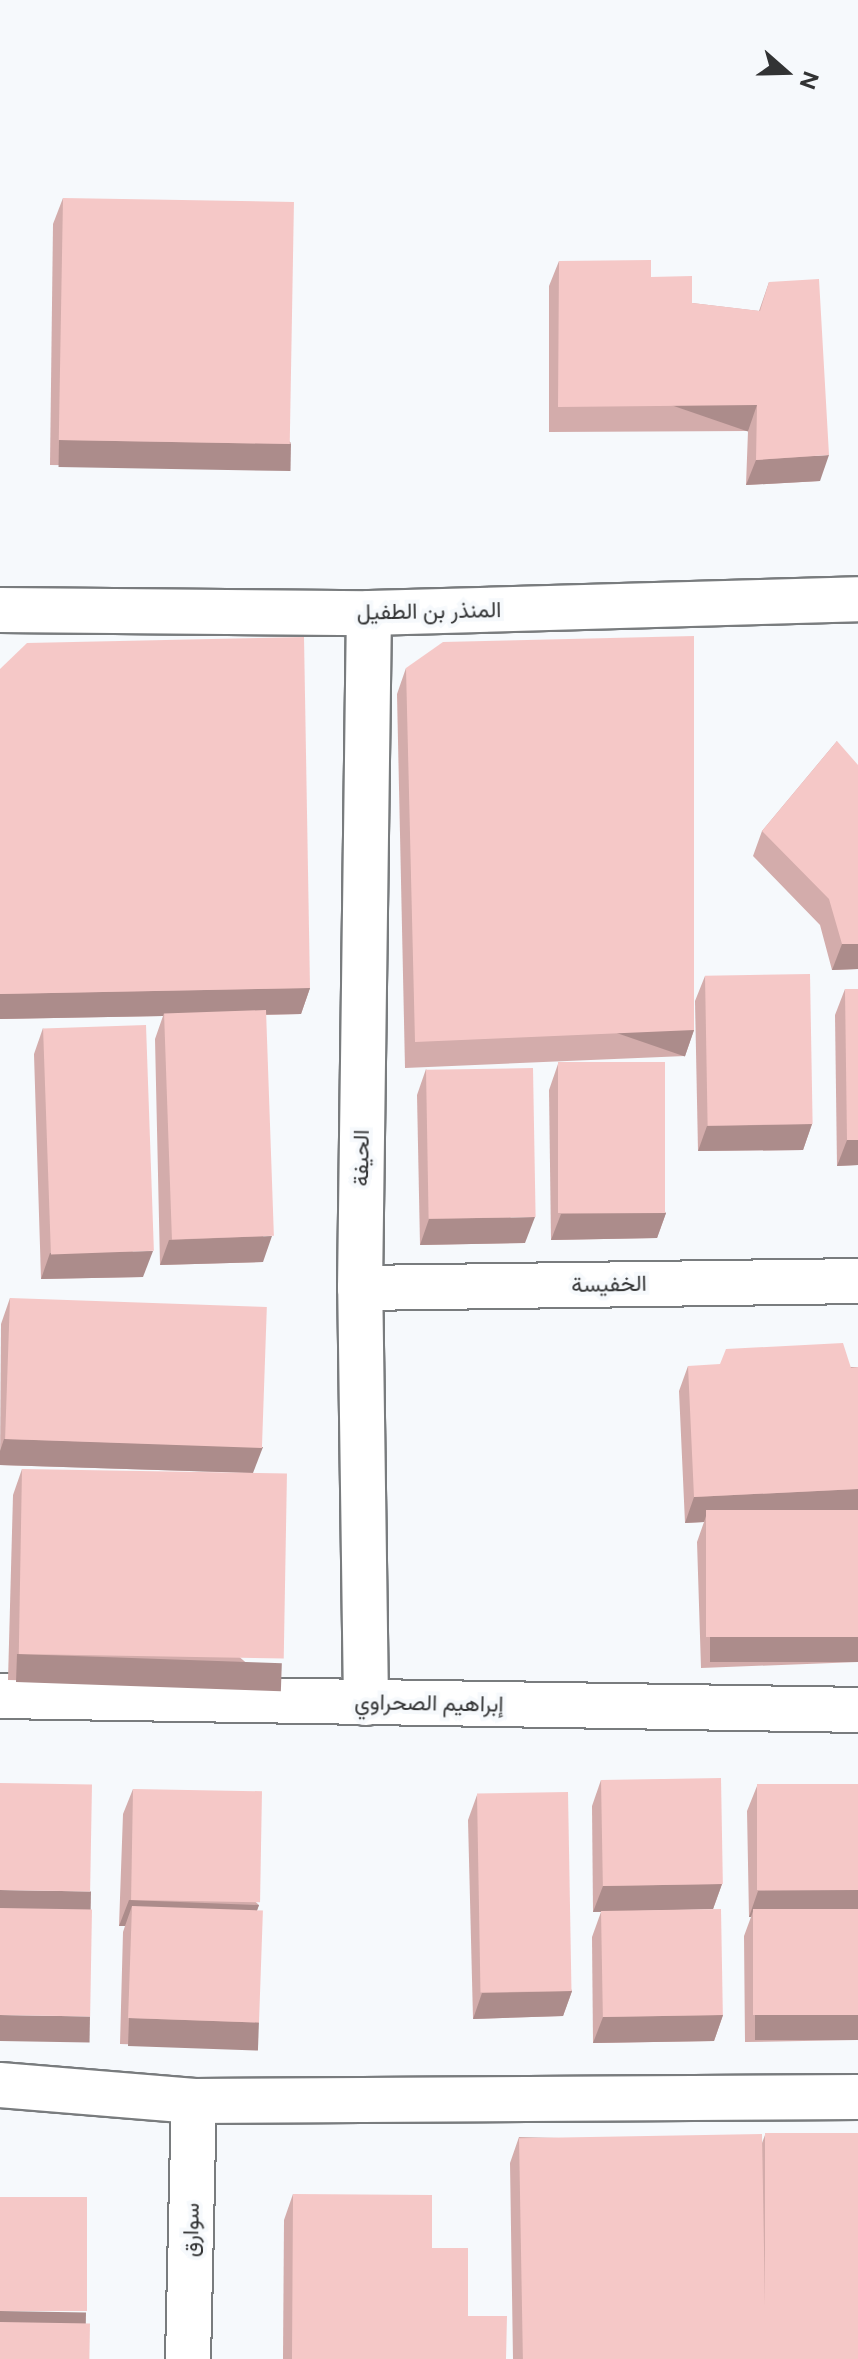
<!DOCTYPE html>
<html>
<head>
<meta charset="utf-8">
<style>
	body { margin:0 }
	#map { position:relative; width:858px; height:2359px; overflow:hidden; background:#f6f9fc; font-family:Figtree,Vazirmatn,sans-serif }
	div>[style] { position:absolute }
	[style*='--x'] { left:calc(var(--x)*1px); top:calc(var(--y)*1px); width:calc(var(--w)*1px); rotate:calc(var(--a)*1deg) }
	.roads { filter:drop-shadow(2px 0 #797c7e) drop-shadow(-2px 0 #797c7e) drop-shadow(0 2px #797c7e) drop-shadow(0 -2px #797c7e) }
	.minor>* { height:44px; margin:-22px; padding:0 22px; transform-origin:22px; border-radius:22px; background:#fff }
	.wall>* { inset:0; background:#d3acab }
	.shaded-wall>* { inset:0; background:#ac8c8b; transform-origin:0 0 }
	.building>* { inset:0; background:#f5c8c7; transform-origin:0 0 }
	span { translate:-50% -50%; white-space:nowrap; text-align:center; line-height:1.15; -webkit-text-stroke:8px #f6f9fc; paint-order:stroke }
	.street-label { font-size:22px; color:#323334 }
	.north { position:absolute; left:746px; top:32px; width:80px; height:80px; -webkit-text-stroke:6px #f6f9fc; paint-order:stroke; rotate:110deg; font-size:22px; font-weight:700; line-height:32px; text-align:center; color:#323334 }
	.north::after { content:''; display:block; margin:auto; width:28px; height:36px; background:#323334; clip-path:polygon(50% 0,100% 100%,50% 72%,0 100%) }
</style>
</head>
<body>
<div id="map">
	<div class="roads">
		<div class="minor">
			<i style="--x:0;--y:610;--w:369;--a:0.5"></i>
			<i style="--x:369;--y:613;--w:489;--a:-1.6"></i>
			<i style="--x:360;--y:1288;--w:498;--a:-0.8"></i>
			<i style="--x:0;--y:1696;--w:858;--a:0.93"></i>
			<i style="--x:366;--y:1703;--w:415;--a:-90.8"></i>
			<i style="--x:360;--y:1288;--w:675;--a:-89.24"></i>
			<i style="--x:0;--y:2085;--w:195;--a:4.7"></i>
			<i style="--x:194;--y:2101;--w:664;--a:-0.35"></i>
			<i style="--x:188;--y:2359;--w:258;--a:-88.7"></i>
		</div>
	</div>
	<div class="wall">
		<i style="clip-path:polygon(63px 198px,291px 443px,281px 468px,50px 465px,53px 224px)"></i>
		<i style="clip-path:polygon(559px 261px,651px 277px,692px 303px,759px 311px,769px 282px,820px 481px,746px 485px,748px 431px,549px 432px,549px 286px)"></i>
		<i style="clip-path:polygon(406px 668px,694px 1030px,685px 1056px,405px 1068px,397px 694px)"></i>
		<i style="clip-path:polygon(0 669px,310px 988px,301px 1014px,266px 1015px,263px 1262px,160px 1265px,155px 1039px,163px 1016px,0 1019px)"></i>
		<i style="clip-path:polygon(837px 741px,858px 969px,832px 970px,820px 925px,753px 856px,762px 831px)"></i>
		<i style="clip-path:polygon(705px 976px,812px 1124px,803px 1150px,698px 1151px,695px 1001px)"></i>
		<i style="clip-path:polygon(845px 989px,858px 989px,858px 1165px,837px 1166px,835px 1015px)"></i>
		<i style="clip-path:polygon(43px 1028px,143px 1277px,41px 1279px,34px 1054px)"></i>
		<i style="clip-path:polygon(558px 1064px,666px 1213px,657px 1238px,551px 1240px,549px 1090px)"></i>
		<i style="clip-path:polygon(426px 1069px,525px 1243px,420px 1245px,417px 1095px)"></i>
		<i style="clip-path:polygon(10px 1298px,253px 1473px,0 1465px,1px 1324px)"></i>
		<i style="clip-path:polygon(688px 1366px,858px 1367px,858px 1662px,701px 1668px,697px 1542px,704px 1522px,685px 1523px,679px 1391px)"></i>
		<i style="clip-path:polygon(22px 1469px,273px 1686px,8px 1680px,13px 1495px)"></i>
		<i style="clip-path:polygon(601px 1780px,722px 1884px,713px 1909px,593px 1912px,592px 1806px)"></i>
		<i style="clip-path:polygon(858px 1784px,858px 2040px,745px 2042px,744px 1936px,751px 1917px,749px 1917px,747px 1811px,757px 1786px)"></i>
		<i style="clip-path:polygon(133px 1789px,259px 1905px,257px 1910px,259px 2022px,249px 2048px,120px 2044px,123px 1932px,125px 1926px,119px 1926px,123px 1814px)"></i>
		<i style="clip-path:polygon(477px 1795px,572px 1991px,563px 2016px,473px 2019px,468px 1820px)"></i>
		<i style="clip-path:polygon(601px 1912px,723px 2015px,714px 2041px,593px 2043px,592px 1937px)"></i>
		<i style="clip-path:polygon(765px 2135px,858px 2359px,513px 2359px,510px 2163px,519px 2137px,762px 2143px)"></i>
		<i style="clip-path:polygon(293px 2194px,468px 2316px,506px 2359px,283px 2359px,284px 2220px)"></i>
	</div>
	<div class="shaded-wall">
		<i style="left:757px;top:405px;width:28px;height:199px;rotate:109deg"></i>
		<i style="left:59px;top:440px;width:232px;height:27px;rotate:1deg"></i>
		<i style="clip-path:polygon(829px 455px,820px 481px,746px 485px,756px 460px)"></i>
		<i style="clip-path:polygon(842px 944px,858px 944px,858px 969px,832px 970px)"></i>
		<i style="clip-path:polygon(310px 988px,301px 1014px,164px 1016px,164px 1013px,163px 1016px,0 1019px,0 994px)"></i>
		<i style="left:694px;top:1030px;width:28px;height:279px;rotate:109deg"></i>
		<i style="clip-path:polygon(812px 1124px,803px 1150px,698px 1151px,707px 1126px)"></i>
		<i style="clip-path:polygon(847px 1140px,858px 1140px,858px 1165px,837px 1166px)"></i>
		<i style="clip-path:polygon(666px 1213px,657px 1238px,551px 1240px,561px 1214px)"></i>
		<i style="clip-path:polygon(535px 1217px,525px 1243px,420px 1245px,429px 1219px)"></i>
		<i style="clip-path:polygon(272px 1236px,263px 1262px,160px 1265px,169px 1240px)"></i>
		<i style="clip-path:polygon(153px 1251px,143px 1277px,41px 1279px,50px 1253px)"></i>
		<i style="clip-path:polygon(4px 1439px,263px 1447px,253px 1473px,0 1465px,0 1451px)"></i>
		<i style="clip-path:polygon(858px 1489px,858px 1514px,706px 1516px,704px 1522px,685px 1523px,694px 1497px)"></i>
		<i style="left:858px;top:1637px;width:25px;height:148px;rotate:90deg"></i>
		<i style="left:17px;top:1654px;width:265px;height:28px;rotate:2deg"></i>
		<i style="clip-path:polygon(722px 1884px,713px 1909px,593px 1912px,603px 1886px)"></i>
		<i style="left:0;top:1890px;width:91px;height:26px;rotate:1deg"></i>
		<i style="clip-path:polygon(858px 1890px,858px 1915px,753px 1911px,751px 1917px,749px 1917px,758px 1891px)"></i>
		<i style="clip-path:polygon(129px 1900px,259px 1905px,250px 1930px,132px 1906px,125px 1926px,119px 1926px)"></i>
		<i style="clip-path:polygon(572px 1991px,563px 2016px,473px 2019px,482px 1993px)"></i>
		<i style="left:0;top:2015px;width:90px;height:26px;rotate:1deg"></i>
		<i style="clip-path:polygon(723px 2015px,714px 2041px,593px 2043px,603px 2017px)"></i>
		<i style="left:858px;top:2015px;width:25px;height:103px;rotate:90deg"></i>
		<i style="left:129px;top:2018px;width:130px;height:28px;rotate:2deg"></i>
		<i style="left:0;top:2311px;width:86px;height:26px;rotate:1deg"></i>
	</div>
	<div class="building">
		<i style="left:63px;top:198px;width:231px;height:242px;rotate:1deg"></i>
		<i style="clip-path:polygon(651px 260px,651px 277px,692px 276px,692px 303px,760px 311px,769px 282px,819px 279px,829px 455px,756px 460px,757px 405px,558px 407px,559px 261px)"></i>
		<i style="clip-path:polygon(694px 636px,694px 1030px,415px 1042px,406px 668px,443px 642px)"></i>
		<i style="clip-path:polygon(304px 637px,310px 988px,0 994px,0 669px,27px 643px)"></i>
		<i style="clip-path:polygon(837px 741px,858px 765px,858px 944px,842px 944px,829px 899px,762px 831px)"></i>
		<i style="left:810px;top:974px;width:150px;height:105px;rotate:89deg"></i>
		<i style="clip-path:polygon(845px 989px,858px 989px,858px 1140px,847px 1140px)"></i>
		<i style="left:266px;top:1010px;width:226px;height:102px;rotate:88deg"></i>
		<i style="left:146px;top:1025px;width:226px;height:103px;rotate:88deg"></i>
		<i style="left:665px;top:1062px;width:151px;height:107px;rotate:90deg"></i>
		<i style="left:533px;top:1068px;width:149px;height:107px;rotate:89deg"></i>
		<i style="left:10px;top:1298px;width:257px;height:141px;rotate:2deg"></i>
		<i style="clip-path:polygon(843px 1343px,851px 1368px,858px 1367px,858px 1489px,694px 1497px,688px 1366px,720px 1364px,726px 1349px)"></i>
		<i style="left:22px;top:1469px;width:265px;height:185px;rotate:1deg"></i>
		<i style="left:858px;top:1510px;width:127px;height:152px;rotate:90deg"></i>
		<i style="left:721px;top:1778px;width:106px;height:120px;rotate:89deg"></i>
		<i style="left:0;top:1783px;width:92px;height:107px;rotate:1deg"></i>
		<i style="left:858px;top:1784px;width:106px;height:101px;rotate:90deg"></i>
		<i style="left:133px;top:1789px;width:129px;height:111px;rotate:1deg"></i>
		<i style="left:568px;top:1792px;width:199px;height:91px;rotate:89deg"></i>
		<i style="left:132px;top:1906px;width:131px;height:112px;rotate:2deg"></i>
		<i style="left:0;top:1908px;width:92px;height:107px;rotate:1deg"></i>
		<i style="left:721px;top:1909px;width:106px;height:120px;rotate:89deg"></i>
		<i style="left:858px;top:1909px;width:106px;height:105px;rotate:90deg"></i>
		<i style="left:858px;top:2133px;width:226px;height:93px;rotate:90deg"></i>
		<i style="left:762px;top:2134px;width:225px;height:243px;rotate:89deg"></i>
		<i style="clip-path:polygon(293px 2194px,432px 2195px,432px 2248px,468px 2248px,468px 2316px,507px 2316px,506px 2359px,292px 2359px)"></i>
		<i style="left:0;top:2197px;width:87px;height:114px"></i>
		<i style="left:0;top:2322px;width:90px;height:37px;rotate:1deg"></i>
	</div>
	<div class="street-label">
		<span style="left:429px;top:611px;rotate:-1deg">المنذر بن الطفيل</span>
		<span style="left:361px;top:1158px;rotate:-89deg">الحيفة</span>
		<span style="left:609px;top:1284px;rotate:-1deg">الخفيسة</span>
		<span style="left:429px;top:1703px;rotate:1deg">إبراهيم الصحراوي</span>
		<span style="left:191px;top:2230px;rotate:-89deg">سوارق</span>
	</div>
	<div class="north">N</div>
</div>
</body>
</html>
